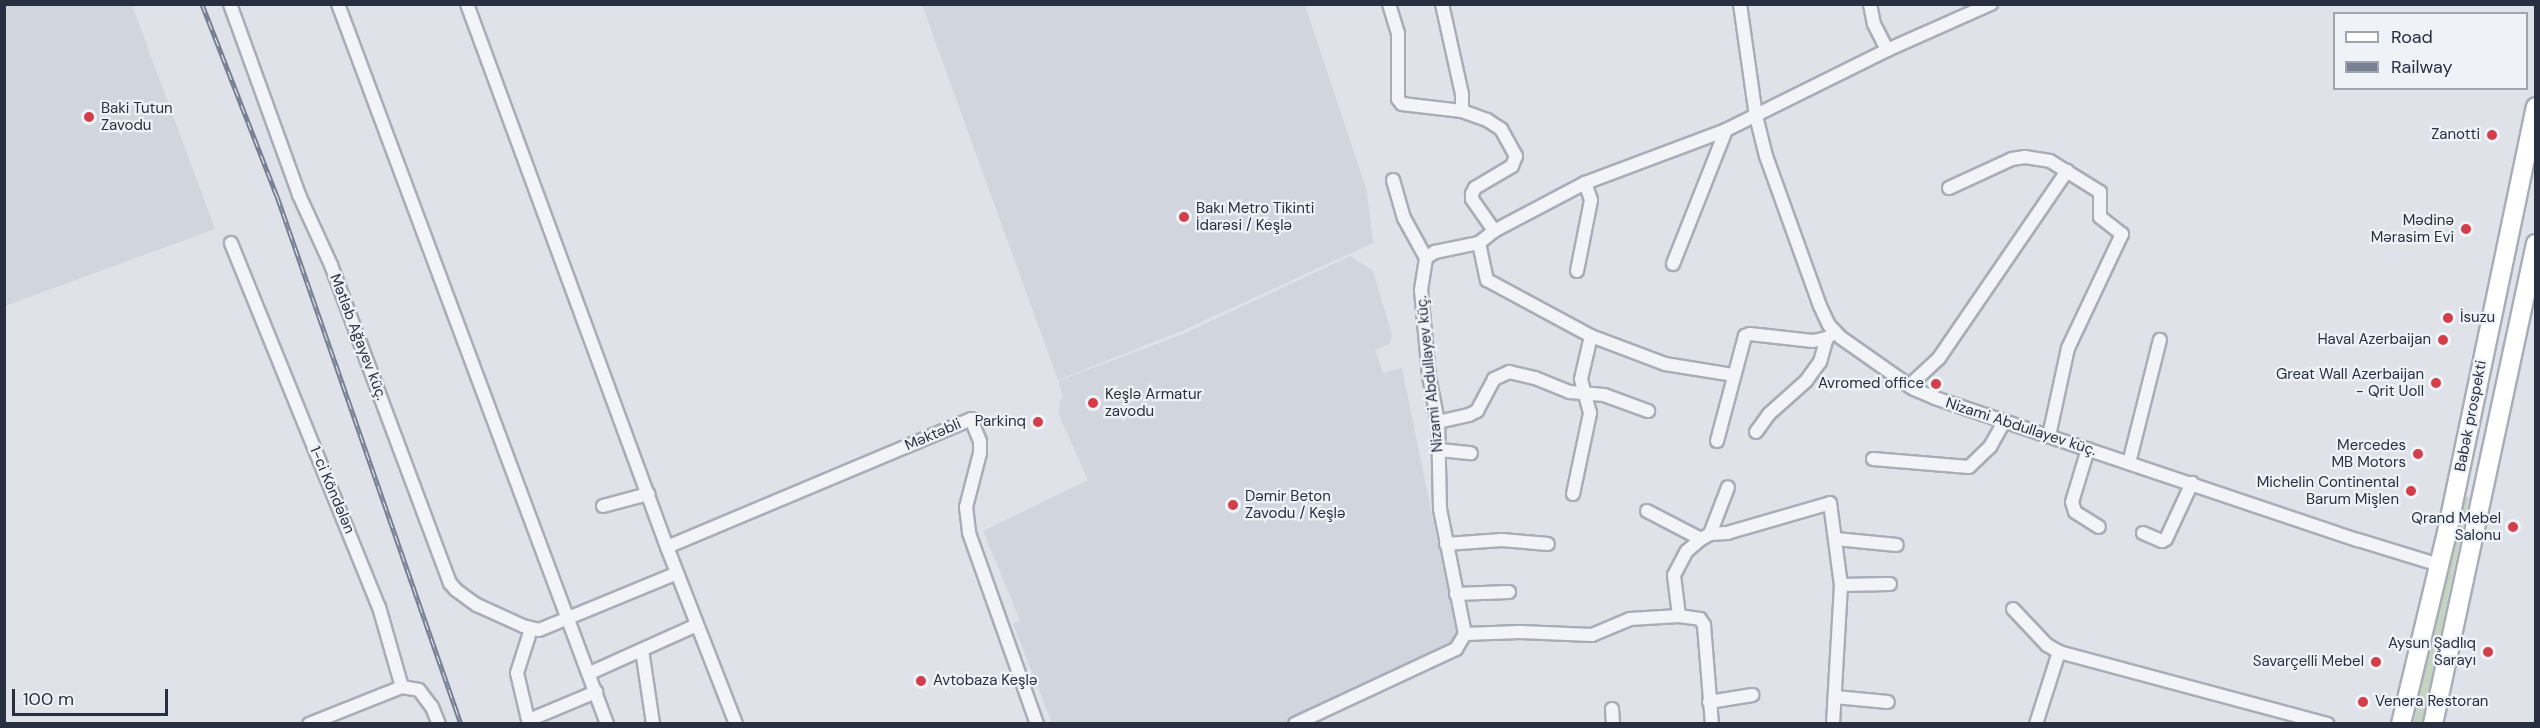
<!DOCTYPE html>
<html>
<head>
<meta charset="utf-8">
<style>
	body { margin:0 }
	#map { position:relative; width:2540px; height:728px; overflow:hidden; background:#dfe3e9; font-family:"DM Sans",sans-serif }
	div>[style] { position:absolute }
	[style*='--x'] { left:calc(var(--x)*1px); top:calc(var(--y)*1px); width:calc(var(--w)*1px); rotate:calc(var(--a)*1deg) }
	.built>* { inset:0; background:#d1d5de }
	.green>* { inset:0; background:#c4d4c0 }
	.roads { filter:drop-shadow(2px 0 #a8adb7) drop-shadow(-2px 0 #a8adb7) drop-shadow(0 2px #a8adb7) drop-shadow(0 -2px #a8adb7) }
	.minor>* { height:12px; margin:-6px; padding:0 6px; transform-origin:6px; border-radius:6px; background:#f2f4f7 }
	.primary>* { height:18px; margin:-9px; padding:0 9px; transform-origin:9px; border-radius:9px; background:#fff }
	.rail>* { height:5px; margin-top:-2.5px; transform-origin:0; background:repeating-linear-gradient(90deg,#eff2f7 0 9px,#788094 0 18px); box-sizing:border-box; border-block:2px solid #788094 }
	.dots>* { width:16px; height:16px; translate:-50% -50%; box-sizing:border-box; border:3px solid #eff2f7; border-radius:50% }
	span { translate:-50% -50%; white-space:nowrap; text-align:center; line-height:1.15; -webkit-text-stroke:4.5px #eff2f7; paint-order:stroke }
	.poi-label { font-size:15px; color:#272f41 }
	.left { translate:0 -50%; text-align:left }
	.right { translate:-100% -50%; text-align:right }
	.street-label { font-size:15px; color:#272f41 }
	.frame { position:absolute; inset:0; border:6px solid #272f41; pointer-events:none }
	.legend { position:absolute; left:2333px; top:12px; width:195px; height:78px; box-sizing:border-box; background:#eff2f7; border:2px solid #9fa4ae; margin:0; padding:8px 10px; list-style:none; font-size:18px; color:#272f41 }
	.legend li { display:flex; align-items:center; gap:12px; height:30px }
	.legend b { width:30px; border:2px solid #9fa4ae }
	.scale { position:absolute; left:12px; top:689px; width:156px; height:27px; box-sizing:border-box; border:3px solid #272f41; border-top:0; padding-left:8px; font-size:18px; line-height:21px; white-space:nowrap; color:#272f41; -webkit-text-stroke:4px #eff2f7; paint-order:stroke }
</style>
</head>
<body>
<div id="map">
	<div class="built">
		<i style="clip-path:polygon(5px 4px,132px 5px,215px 229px,5px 306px)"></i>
		<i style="clip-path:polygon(922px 5px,1305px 5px,1367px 191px,1373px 243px,1182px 331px,1058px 380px)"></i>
		<i style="clip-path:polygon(1350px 256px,1373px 271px,1392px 335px,1390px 344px,1375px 350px,1383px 373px,1402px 368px,1458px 642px,1286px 723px,1052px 723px,1013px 624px,1020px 620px,983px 531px,1088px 480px,1059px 415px,1060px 401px,1063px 397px,1058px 381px,1183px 334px)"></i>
	</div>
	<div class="green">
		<i style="clip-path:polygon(2464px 497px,2469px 497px,2422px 723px,2413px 724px)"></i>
	</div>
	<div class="roads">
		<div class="minor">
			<i style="--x:230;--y:4;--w:203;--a:70.1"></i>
			<i style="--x:299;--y:195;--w:77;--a:65.4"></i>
			<i style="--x:331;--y:265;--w:340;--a:69.5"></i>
			<i style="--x:450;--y:583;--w:9;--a:49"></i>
			<i style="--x:456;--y:590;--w:26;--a:36"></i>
			<i style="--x:477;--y:605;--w:51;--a:24.5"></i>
			<i style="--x:523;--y:626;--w:16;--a:14"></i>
			<i style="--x:539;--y:630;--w:149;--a:-22.4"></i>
			<i style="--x:338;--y:4;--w:769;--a:69.51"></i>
			<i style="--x:467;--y:4;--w:579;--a:69.78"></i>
			<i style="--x:667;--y:547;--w:190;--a:68.7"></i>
			<i style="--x:1389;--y:4;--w:30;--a:73"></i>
			<i style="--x:1398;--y:33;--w:66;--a:90"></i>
			<i style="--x:1398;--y:99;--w:6;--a:51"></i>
			<i style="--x:1402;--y:104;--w:60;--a:6.7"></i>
			<i style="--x:1462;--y:111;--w:27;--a:20"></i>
			<i style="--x:1487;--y:120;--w:17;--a:33"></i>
			<i style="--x:1501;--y:129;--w:31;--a:61"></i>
			<i style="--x:1516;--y:156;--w:11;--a:112"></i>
			<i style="--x:1512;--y:166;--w:43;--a:149.3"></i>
			<i style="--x:1475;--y:188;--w:7;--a:117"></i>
			<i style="--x:1472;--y:194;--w:5;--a:90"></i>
			<i style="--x:1472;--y:199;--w:39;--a:55"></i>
			<i style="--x:1442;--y:4;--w:92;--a:77.5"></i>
			<i style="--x:1462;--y:94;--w:17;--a:90"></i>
			<i style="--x:1740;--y:4;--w:113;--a:81.9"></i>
			<i style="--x:1756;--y:116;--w:41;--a:76"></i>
			<i style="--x:1766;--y:156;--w:159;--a:70.2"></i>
			<i style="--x:1820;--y:306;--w:21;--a:65"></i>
			<i style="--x:1829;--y:325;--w:16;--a:47"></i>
			<i style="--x:1840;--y:337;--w:90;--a:35.1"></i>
			<i style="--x:1914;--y:389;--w:23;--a:23"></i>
			<i style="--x:1935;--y:398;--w:446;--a:18.6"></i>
			<i style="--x:2358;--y:540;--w:86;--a:17"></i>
			<i style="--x:1870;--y:4;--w:20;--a:79"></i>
			<i style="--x:1874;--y:24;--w:29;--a:63"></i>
			<i style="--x:1393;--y:180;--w:40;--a:74"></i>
			<i style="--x:1404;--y:218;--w:46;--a:61.2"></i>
			<i style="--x:1949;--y:188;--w:69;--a:-24.7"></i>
			<i style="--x:2012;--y:159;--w:13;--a:-9"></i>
			<i style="--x:2025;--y:157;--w:25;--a:9"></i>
			<i style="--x:2050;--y:161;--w:59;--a:31.8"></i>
			<i style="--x:2100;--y:192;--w:25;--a:90"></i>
			<i style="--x:2100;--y:217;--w:28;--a:38"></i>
			<i style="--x:2122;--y:234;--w:126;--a:115.3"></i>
			<i style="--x:2068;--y:348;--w:90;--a:102.2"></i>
			<i style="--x:231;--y:243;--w:393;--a:67.9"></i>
			<i style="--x:379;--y:607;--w:83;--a:74"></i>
			<i style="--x:402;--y:687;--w:17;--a:10"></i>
			<i style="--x:419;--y:690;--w:21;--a:53"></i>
			<i style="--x:432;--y:707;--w:18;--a:68"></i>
			<i style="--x:1479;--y:243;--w:38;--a:78"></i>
			<i style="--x:1487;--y:280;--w:118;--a:28.3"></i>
			<i style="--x:1591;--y:336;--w:79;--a:20.7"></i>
			<i style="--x:1665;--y:364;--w:70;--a:9.1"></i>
			<i style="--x:1673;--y:264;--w:144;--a:-68.4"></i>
			<i style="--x:1577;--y:271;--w:72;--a:-78.8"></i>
			<i style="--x:1591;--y:200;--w:18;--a:-109"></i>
			<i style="--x:1909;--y:386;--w:41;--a:-43"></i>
			<i style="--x:1939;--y:358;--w:227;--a:-55.6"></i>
			<i style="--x:1438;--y:422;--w:32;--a:-13"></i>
			<i style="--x:1469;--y:415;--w:9;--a:-27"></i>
			<i style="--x:1477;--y:411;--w:36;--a:-62"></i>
			<i style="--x:1494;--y:379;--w:17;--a:-25"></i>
			<i style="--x:1509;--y:372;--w:27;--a:13"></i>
			<i style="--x:1535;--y:378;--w:38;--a:22"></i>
			<i style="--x:1570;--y:392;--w:34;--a:5"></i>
			<i style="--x:1604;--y:395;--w:47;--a:20"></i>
			<i style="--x:1756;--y:432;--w:22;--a:-54"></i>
			<i style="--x:1769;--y:414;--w:50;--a:-41.7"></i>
			<i style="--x:1806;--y:381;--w:24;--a:-54"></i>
			<i style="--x:1820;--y:362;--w:25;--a:-74"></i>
			<i style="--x:1717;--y:441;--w:109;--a:-75.1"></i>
			<i style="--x:1745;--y:336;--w:5;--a:-22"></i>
			<i style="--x:1750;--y:334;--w:63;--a:6.3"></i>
			<i style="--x:1813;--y:341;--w:14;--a:-12"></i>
			<i style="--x:1827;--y:338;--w:10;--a:-37"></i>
			<i style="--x:2088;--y:449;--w:55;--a:106.8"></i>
			<i style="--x:2072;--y:502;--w:10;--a:73"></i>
			<i style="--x:2075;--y:512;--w:28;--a:32"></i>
			<i style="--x:1440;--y:450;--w:31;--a:6"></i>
			<i style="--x:1873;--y:459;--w:96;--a:4.8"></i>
			<i style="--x:1969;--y:467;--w:29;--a:-44"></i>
			<i style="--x:1990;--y:447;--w:29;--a:-61"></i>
			<i style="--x:2129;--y:463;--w:127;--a:-75.9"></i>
			<i style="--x:1573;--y:494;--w:83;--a:-78.1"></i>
			<i style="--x:1590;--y:413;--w:35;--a:-105"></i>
			<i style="--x:1581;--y:379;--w:44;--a:-76.9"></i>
			<i style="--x:603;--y:506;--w:47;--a:-14.9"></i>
			<i style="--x:1647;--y:511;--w:61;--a:27.4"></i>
			<i style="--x:2143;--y:533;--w:21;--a:23"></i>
			<i style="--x:2162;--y:541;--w:4;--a:-27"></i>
			<i style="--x:2166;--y:539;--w:62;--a:-65.1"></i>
			<i style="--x:1710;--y:534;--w:50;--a:-69"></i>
			<i style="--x:1836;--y:539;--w:61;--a:5.6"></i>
			<i style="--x:1446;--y:544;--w:56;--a:-4.1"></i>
			<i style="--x:1502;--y:540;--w:46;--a:5"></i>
			<i style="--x:667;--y:547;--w:330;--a:-22.8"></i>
			<i style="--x:971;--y:419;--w:24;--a:68"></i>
			<i style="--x:980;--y:441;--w:12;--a:90"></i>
			<i style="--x:980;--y:453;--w:56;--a:104.5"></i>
			<i style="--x:966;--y:507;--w:26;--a:83"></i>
			<i style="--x:969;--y:533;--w:203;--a:70.4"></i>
			<i style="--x:1841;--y:585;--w:49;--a:-1.2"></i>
			<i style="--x:1456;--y:594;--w:53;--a:-2.2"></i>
			<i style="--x:2013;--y:609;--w:50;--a:46.6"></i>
			<i style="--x:2047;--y:645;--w:14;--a:30"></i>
			<i style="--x:2059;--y:652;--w:278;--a:15"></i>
			<i style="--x:1679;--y:616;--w:41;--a:-97"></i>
			<i style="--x:1674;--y:575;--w:27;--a:-62"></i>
			<i style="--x:1687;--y:551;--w:18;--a:-41"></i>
			<i style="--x:1701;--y:539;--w:10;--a:-29"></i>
			<i style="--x:1710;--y:534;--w:17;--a:-3"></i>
			<i style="--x:1727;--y:533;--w:107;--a:-16.2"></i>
			<i style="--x:1830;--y:503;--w:83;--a:82.4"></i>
			<i style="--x:1841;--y:585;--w:139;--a:93.3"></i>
			<i style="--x:1465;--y:634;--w:127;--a:-101.3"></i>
			<i style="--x:1440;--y:509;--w:87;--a:-91.3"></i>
			<i style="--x:1438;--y:422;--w:47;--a:-101.1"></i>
			<i style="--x:1429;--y:376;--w:86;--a:-95.3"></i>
			<i style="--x:1421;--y:290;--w:32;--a:-81"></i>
			<i style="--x:1426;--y:258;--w:11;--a:-34"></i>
			<i style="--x:1435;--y:252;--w:45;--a:-11.6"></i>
			<i style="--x:1479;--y:243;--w:19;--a:-39"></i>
			<i style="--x:1494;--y:231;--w:103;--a:-27.8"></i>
			<i style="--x:1585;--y:183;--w:151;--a:-20.6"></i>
			<i style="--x:1726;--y:130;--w:180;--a:-26.4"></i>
			<i style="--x:1887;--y:50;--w:114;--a:-23.9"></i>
			<i style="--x:642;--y:650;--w:75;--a:81.5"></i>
			<i style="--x:590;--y:673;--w:117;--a:-24.2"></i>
			<i style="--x:1835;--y:697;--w:53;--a:5.4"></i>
			<i style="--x:1709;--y:702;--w:44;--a:-9.2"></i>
			<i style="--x:1612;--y:709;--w:15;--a:86"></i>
			<i style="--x:529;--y:720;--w:73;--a:-22.7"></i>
			<i style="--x:309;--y:724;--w:100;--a:-21.7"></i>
			<i style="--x:529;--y:724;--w:52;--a:-103.2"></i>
			<i style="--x:517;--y:673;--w:46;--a:-72.3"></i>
			<i style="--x:1295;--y:724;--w:178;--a:-25"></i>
			<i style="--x:1456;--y:649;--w:17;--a:-59"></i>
			<i style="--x:1465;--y:634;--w:55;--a:-2.1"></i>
			<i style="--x:1520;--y:632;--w:72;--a:2.4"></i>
			<i style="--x:1592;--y:635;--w:41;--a:-22.8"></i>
			<i style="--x:1630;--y:619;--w:49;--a:-3.5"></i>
			<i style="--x:1679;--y:616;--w:21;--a:8"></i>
			<i style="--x:1700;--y:619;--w:7;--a:56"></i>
			<i style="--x:1704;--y:625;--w:99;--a:85.4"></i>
			<i style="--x:2036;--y:724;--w:76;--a:-72.3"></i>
		</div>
		<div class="primary">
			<i style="--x:2401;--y:724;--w:192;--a:-76.5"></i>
			<i style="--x:2446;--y:537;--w:439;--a:-78.2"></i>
			<i style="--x:2433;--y:724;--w:491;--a:-77.9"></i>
		</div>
	</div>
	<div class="rail">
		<i style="--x:202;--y:4;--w:206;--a:68.7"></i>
		<i style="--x:277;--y:196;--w:559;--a:70.79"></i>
	</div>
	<div class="dots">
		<i style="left:89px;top:117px;background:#d43e4a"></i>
		<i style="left:2492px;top:135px;background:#d43e4a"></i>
		<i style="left:1184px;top:217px;background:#d43e4a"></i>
		<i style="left:2466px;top:229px;background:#d43e4a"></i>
		<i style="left:2448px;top:318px;background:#d43e4a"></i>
		<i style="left:2443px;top:340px;background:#d43e4a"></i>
		<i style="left:2436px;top:383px;background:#d43e4a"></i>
		<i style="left:1936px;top:384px;background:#d43e4a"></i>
		<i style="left:1093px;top:403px;background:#d43e4a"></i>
		<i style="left:1038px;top:422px;background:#d43e4a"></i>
		<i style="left:2418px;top:454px;background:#d43e4a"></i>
		<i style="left:2411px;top:491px;background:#d43e4a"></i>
		<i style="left:1233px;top:505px;background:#d43e4a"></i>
		<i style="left:2513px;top:527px;background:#d43e4a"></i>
		<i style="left:2488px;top:652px;background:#d43e4a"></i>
		<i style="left:2376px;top:662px;background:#d43e4a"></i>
		<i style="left:921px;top:681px;background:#d43e4a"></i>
		<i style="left:2363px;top:702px;background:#d43e4a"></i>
	</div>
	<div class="poi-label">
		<span class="left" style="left:101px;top:117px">Baki Tutun<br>Zavodu</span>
		<span class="right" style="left:2480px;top:135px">Zanotti</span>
		<span class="left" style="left:1196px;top:217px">Bakı Metro Tikinti<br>İdarəsi / Keşlə</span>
		<span class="right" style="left:2454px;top:229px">Mədinə<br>Mərasim Evi</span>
		<span class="left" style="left:2460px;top:318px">İsuzu</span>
		<span class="right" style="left:2431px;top:340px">Haval Azerbaijan</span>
		<span class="right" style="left:2424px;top:383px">Great Wall Azerbaijan<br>- Qrit Uoll</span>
		<span class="right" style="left:1924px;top:384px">Avromed office</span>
		<span class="left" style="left:1105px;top:403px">Keşlə Armatur<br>zavodu</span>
		<span class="right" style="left:1026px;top:422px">Parkinq</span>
		<span class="right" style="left:2406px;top:454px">Mercedes<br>MB Motors</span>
		<span class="right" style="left:2399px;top:491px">Michelin Continental<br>Barum Mişlen</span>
		<span class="left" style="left:1245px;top:505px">Dəmir Beton<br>Zavodu / Keşlə</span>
		<span class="right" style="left:2501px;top:527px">Qrand Mebel<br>Salonu</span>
		<span class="right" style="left:2476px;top:652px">Aysun Şadlıq<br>Sarayı</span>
		<span class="right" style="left:2364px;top:662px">Savarçelli Mebel</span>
		<span class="left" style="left:933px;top:681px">Avtobaza Keşlə</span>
		<span class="left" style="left:2375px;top:702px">Venera Restoran</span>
	</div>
	<div class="street-label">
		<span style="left:358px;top:337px;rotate:69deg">Mətləb Ağayev küç.</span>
		<span style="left:1430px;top:374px;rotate:-96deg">Nizami Abdullayev küç.</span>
		<span style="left:2471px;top:416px;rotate:-79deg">Babək prospekti</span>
		<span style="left:2021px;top:427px;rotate:18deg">Nizami Abdullayev küç.</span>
		<span style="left:933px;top:435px;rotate:-23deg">Məktəbli</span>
		<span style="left:332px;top:490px;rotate:67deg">1-ci Köndələn</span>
	</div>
	<div class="frame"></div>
	<ul class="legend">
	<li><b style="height:8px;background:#fff"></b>Road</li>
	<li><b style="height:8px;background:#788094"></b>Railway</li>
	</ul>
	<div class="scale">100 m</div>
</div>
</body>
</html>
